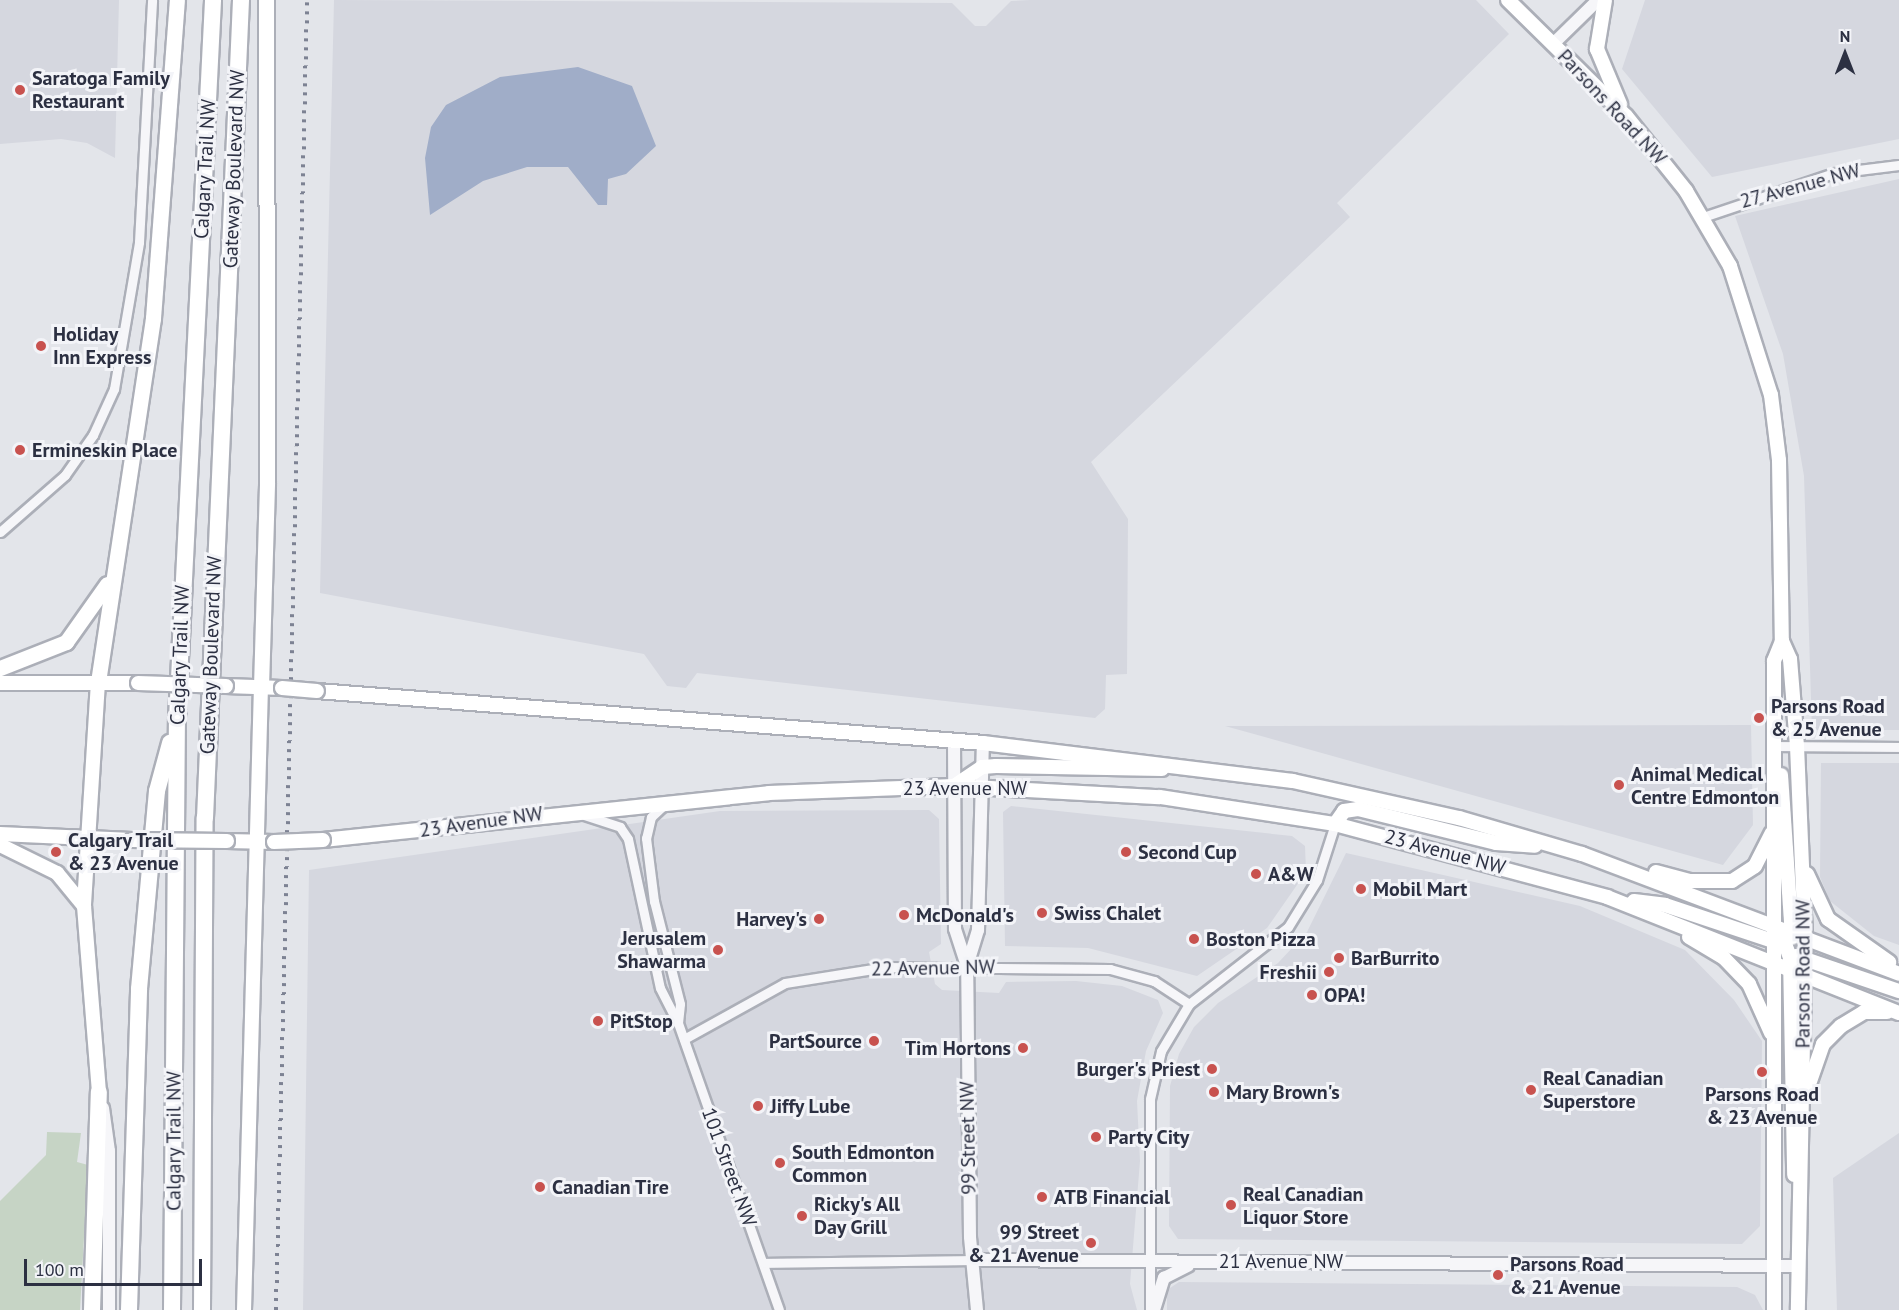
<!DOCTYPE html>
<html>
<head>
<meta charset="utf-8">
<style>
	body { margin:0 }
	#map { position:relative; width:1899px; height:1310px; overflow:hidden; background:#e3e5ea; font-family:"PT Sans",sans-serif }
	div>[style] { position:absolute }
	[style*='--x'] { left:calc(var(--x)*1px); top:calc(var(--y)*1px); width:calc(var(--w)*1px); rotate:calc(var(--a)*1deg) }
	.built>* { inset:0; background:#d5d7df }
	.green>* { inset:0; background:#c6d4c5 }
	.water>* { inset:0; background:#a0adc8 }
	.roads { filter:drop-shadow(2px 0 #acafb8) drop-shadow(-2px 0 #acafb8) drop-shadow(0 2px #acafb8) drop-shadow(0 -2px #acafb8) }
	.minor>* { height:9px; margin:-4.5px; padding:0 4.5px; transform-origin:4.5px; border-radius:4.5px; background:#f6f6f9 }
	.tertiary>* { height:12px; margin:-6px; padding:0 6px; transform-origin:6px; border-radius:6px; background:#f6f6f9 }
	.secondary>* { height:14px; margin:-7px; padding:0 7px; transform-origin:7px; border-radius:7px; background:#fff }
	.trunk>* { height:15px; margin:-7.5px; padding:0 7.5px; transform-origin:7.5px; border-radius:7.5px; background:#fff }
	.motorway>* { height:16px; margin:-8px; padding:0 8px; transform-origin:8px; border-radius:8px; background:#fff }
	.rail>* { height:4px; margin-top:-2px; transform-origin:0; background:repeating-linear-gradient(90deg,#7d8293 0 3px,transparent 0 9px) }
	.bridges { filter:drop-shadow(2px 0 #acafb8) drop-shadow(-2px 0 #acafb8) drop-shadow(0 2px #acafb8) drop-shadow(0 -2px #acafb8) }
	.secondary-bridge>* { height:14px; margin:-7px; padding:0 7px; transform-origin:7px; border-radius:7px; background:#fff }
	.dots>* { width:16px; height:16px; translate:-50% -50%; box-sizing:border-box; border:3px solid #f3f4f8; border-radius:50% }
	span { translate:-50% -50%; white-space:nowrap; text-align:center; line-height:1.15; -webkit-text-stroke:6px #f3f4f8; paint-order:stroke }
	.poi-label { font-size:20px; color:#2c3042; font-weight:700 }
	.left { translate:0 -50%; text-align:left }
	.right { translate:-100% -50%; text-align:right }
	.street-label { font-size:20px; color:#2c3042 }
	.north { position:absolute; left:1815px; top:24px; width:60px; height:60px; -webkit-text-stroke:4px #f3f4f8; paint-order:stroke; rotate:0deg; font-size:16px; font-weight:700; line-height:24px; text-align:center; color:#2c3042 }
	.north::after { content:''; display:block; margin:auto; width:21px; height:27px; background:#2c3042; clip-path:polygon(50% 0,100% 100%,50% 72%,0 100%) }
	.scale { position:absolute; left:24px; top:1259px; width:178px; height:27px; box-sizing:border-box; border:3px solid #2c3042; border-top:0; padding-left:8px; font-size:18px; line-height:21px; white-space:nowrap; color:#2c3042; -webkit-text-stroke:4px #f3f4f8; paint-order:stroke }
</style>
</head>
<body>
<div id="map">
	<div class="built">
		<i style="clip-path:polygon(0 0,119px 0,115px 158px,87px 143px,61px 139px,0 144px)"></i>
		<i style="clip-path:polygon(334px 0,952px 3px,975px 26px,986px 26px,1011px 1px,1030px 0,1476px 0,1509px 34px,1337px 203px,1350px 217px,1091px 462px,1128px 519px,1127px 674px,1106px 675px,1105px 709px,1095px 718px,697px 673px,686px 688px,667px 686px,644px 654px,320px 593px)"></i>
		<i style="clip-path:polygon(1645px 0,1899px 0,1899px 139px,1712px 177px,1622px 69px)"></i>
		<i style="clip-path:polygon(1899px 179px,1899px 730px,1812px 730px,1804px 476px,1783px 354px,1735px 216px)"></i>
		<i style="clip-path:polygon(1751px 725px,1753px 825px,1723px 865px,1225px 726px)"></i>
		<i style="clip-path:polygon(1821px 763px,1899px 763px,1899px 945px,1874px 936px,1830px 901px,1820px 877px)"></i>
		<i style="clip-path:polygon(1011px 806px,1292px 836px,1305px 846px,1306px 872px,1267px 928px,1197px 976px,1088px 948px,1005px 946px,1003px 812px)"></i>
		<i style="clip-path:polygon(929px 810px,939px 819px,941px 944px,929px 952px,935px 984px,942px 990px,999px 993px,1006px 982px,1076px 981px,1122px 986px,1158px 1000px,1163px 1013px,1146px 1051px,1137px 1101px,1140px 1161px,1130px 1284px,1137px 1310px,303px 1310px,309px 870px,720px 811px)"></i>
		<i style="clip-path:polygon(1346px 853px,1580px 906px,1685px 950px,1734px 1000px,1762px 1041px,1760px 1226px,1742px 1244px,1178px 1239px,1169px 1226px,1170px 1086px,1179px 1054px,1194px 1027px,1218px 1003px,1278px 963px,1307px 932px)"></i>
		<i style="clip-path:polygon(1899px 1133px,1899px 1310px,1837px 1310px,1833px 1178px)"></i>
		<i style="clip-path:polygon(1179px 1282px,1737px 1287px,1755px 1295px,1763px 1310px,1167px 1310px,1167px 1290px)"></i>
	</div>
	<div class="green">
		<i style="clip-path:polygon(47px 1132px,81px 1133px,77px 1162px,88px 1165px,80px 1310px,0 1310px,0 1201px,46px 1155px)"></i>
	</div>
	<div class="water">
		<i style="clip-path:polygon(578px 67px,632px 86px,656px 146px,626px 174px,608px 179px,607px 205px,598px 205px,568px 167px,527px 167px,483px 181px,430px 215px,425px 158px,431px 127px,446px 105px,500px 77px)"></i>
	</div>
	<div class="roads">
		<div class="minor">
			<i style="--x:1703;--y:217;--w:138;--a:-18.6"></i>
			<i style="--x:1834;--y:173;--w:65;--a:-7"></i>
			<i style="--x:0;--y:532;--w:86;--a:-41.2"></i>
			<i style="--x:65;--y:475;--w:49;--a:-55"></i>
			<i style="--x:93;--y:435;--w:51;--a:-65.5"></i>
			<i style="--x:114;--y:389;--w:149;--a:-80.3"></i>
			<i style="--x:139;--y:242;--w:242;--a:-86.9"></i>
			<i style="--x:1776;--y:746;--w:123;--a:0.5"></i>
			<i style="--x:664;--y:805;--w:18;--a:137"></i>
			<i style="--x:651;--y:817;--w:22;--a:103"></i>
			<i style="--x:646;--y:838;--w:64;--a:82.8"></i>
			<i style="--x:654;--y:901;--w:106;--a:75.8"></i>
			<i style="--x:680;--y:1004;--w:19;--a:96"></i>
			<i style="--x:584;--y:815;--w:38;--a:18"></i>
			<i style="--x:620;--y:827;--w:14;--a:56"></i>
			<i style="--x:628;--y:839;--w:152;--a:77.9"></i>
			<i style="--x:660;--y:988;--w:39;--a:63"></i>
			<i style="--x:678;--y:1023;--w:304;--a:70.6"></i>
			<i style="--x:684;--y:1039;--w:115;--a:-29"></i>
			<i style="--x:785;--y:983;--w:102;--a:-9"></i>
			<i style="--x:886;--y:967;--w:224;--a:0.5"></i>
			<i style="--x:1110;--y:969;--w:46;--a:15.3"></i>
			<i style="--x:1154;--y:981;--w:42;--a:33.3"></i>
			<i style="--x:763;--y:1263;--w:208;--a:-0.8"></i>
			<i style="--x:1150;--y:1310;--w:211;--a:-90"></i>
			<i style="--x:1150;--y:1099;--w:49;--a:-77.1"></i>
			<i style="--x:1161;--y:1051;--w:55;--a:-59.2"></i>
			<i style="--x:1189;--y:1004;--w:125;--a:-37.9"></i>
			<i style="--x:1288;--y:927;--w:55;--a:-58.3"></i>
			<i style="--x:1317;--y:880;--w:59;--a:-72.2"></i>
		</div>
		<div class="tertiary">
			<i style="--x:1553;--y:44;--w:63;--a:-44.4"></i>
			<i style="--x:954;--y:740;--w:189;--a:89.7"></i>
			<i style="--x:955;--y:929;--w:39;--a:72"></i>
			<i style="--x:103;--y:1108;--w:43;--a:82.1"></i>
			<i style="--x:109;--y:1151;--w:159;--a:90"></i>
			<i style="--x:971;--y:1260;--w:827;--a:0.42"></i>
			<i style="--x:977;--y:1310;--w:73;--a:-95.5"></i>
			<i style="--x:970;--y:1237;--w:271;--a:-90.6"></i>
			<i style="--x:967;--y:966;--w:38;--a:-73"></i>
			<i style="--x:978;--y:930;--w:187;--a:-88.5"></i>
			<i style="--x:1154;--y:1310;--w:34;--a:-73"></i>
			<i style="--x:1164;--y:1278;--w:27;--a:-27"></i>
		</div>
		<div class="secondary">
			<i style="--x:1508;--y:0;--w:165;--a:44.5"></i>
			<i style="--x:1626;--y:116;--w:96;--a:51.3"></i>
			<i style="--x:1686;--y:191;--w:87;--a:59.6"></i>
			<i style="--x:1730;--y:266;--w:135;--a:72.4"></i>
			<i style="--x:1771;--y:395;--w:65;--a:83"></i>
			<i style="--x:1779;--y:460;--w:181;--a:89.1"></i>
			<i style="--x:1782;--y:641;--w:22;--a:112"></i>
			<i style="--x:1774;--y:661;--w:649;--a:90"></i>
			<i style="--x:1605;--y:0;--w:50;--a:99.3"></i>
			<i style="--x:1597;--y:49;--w:60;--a:67.3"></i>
			<i style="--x:1782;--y:641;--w:20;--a:66"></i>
			<i style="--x:1790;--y:659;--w:87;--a:85.4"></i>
			<i style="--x:1797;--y:746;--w:191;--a:87.6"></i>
			<i style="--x:1805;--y:937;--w:373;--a:91.1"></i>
			<i style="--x:98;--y:682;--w:224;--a:93.6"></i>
			<i style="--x:84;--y:906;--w:187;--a:85.4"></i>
			<i style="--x:0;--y:683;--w:138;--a:0"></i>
			<i style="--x:226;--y:686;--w:56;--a:2"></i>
			<i style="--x:317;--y:691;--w:668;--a:4.46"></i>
			<i style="--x:983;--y:743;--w:312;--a:7"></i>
			<i style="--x:1293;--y:781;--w:170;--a:12.6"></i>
			<i style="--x:1459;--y:818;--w:128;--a:16.3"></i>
			<i style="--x:1582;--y:854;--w:339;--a:20.7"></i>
			<i style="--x:1781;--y:775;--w:163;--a:86.1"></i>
			<i style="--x:954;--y:786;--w:34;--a:-34"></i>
			<i style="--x:982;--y:767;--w:14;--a:-4"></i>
			<i style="--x:996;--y:766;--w:166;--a:1"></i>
			<i style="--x:1335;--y:824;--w:16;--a:-55"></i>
			<i style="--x:1344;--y:811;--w:14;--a:-8"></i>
			<i style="--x:1358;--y:809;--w:142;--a:13.8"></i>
			<i style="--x:1496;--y:843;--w:39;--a:4"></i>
			<i style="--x:0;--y:834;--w:132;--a:2.6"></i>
			<i style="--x:323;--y:840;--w:448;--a:-6"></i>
			<i style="--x:769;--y:793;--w:185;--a:-2.2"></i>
			<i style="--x:954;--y:786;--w:206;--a:3.1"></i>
			<i style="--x:1160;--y:797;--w:177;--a:8.8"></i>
			<i style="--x:1335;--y:824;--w:282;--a:15"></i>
			<i style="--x:1607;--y:897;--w:314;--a:21.7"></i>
			<i style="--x:227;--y:841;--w:47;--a:1.2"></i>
			<i style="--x:0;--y:845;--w:64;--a:26.2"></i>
			<i style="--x:57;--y:873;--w:43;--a:50.7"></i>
			<i style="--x:1656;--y:872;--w:34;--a:15"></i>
			<i style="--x:1689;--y:881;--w:43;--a:0"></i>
			<i style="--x:1732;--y:881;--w:27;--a:-33"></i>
			<i style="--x:1755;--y:866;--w:37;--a:-63"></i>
			<i style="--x:1807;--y:874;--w:50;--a:65"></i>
			<i style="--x:1828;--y:919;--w:75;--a:35.2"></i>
			<i style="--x:1634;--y:901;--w:31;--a:7"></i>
			<i style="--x:1665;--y:905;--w:126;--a:18.4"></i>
			<i style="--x:1780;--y:930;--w:29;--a:70"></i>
			<i style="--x:1790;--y:957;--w:218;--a:88.9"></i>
			<i style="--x:1689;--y:937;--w:41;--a:31"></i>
			<i style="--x:1724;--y:958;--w:36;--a:46"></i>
			<i style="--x:1749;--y:984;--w:54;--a:65.8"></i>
			<i style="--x:1796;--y:956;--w:109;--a:18.8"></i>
			<i style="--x:1807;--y:1090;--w:49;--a:-70.8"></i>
			<i style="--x:1823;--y:1044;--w:25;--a:-45"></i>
			<i style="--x:1841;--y:1026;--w:27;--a:-31"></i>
			<i style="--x:1864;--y:1012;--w:23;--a:0"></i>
			<i style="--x:244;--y:1310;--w:623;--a:-88.44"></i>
		</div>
		<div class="trunk">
			<i style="--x:0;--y:668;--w:71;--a:-21.5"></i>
			<i style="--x:66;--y:642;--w:71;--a:-54.7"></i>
			<i style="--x:98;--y:682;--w:368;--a:-81.4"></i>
			<i style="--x:153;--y:318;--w:319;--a:-85.7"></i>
			<i style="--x:261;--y:687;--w:205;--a:-88.3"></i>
			<i style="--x:267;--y:482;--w:482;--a:-90.1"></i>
		</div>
		<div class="motorway">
			<i style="--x:92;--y:1310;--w:218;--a:-88.2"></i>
			<i style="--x:129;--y:1310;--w:321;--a:-88.2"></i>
			<i style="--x:139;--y:989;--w:199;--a:-84.8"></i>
			<i style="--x:157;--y:791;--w:50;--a:-74.8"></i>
			<i style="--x:172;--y:1310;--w:591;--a:-89.52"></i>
			<i style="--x:177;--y:719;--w:720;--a:-87.13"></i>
			<i style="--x:202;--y:1310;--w:492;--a:-89.7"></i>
			<i style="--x:205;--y:818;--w:819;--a:-87.48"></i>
		</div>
	</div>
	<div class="rail">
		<i style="--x:276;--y:1310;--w:1310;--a:-88.64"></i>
	</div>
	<div class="bridges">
		<div class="secondary-bridge">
			<i style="--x:138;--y:683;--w:88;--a:2"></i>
			<i style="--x:282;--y:688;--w:35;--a:5"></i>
			<i style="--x:132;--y:840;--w:95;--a:0.6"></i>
			<i style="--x:274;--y:842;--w:49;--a:-2.3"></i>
		</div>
	</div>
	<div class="dots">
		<i style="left:20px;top:90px;background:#c8524f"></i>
		<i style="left:41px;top:346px;background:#c8524f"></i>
		<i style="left:20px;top:450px;background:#c8524f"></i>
		<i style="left:1759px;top:718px;background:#c8524f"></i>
		<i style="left:1619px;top:785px;background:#c8524f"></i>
		<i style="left:56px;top:852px;background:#c8524f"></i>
		<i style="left:1126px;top:852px;background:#c8524f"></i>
		<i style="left:1256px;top:874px;background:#c8524f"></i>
		<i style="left:1361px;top:889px;background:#c8524f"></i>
		<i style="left:1042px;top:913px;background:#c8524f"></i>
		<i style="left:904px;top:915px;background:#c8524f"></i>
		<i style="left:819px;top:919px;background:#c8524f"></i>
		<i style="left:1194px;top:939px;background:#c8524f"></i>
		<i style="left:718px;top:950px;background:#c8524f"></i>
		<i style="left:1339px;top:958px;background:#c8524f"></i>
		<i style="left:1329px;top:972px;background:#c8524f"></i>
		<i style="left:1312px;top:995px;background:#c8524f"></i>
		<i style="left:598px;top:1021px;background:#c8524f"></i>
		<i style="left:874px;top:1041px;background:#c8524f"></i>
		<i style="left:1023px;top:1048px;background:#c8524f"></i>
		<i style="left:1212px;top:1069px;background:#c8524f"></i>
		<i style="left:1762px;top:1072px;background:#c8524f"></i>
		<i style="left:1531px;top:1090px;background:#c8524f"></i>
		<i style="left:1214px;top:1092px;background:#c8524f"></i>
		<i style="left:758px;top:1106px;background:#c8524f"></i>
		<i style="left:1096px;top:1137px;background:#c8524f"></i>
		<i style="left:780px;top:1163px;background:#c8524f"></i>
		<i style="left:540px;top:1187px;background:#c8524f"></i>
		<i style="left:1042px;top:1197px;background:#c8524f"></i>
		<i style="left:1231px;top:1205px;background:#c8524f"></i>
		<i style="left:802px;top:1216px;background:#c8524f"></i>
		<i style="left:1091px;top:1243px;background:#c8524f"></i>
		<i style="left:1498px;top:1275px;background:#c8524f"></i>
	</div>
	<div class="poi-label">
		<span class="left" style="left:32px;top:90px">Saratoga Family<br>Restaurant</span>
		<span class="left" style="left:53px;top:346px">Holiday<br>Inn Express</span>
		<span class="left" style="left:32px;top:450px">Ermineskin Place</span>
		<span class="left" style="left:1771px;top:718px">Parsons Road<br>&amp; 25 Avenue</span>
		<span class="left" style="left:1631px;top:786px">Animal Medical<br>Centre Edmonton</span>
		<span class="left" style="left:68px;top:852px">Calgary Trail<br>&amp; 23 Avenue</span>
		<span class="left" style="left:1138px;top:852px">Second Cup</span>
		<span class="left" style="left:1268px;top:874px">A&amp;W</span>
		<span class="left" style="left:1373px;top:889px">Mobil Mart</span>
		<span class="left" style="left:1054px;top:913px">Swiss Chalet</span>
		<span class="left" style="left:916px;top:915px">McDonald's</span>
		<span class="right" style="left:807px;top:919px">Harvey's</span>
		<span class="right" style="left:706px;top:950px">Jerusalem<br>Shawarma</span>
		<span class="left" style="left:1206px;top:939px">Boston Pizza</span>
		<span class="left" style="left:1351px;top:958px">BarBurrito</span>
		<span class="right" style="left:1317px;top:972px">Freshii</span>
		<span class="left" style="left:1324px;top:995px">OPA!</span>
		<span class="left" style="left:610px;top:1021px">PitStop</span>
		<span class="right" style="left:862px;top:1041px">PartSource</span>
		<span class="right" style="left:1011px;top:1048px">Tim Hortons</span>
		<span class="right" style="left:1200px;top:1069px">Burger's Priest</span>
		<span class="left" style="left:1543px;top:1090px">Real Canadian<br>Superstore</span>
		<span class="left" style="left:1226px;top:1092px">Mary Brown's</span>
		<span style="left:1762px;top:1106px">Parsons Road<br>&amp; 23 Avenue</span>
		<span class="left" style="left:770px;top:1106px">Jiffy Lube</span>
		<span class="left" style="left:1108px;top:1137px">Party City</span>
		<span class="left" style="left:792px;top:1164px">South Edmonton<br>Common</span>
		<span class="left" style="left:552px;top:1187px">Canadian Tire</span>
		<span class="left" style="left:1243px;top:1206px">Real Canadian<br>Liquor Store</span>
		<span class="left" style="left:1054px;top:1197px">ATB Financial</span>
		<span class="left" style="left:814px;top:1216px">Ricky's All<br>Day Grill</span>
		<span class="right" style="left:1079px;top:1244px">99 Street<br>&amp; 21 Avenue</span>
		<span class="left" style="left:1510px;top:1276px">Parsons Road<br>&amp; 21 Avenue</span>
	</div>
	<div class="street-label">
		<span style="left:1612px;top:107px;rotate:47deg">Parsons Road NW</span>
		<span style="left:205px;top:169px;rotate:-87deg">Calgary Trail NW</span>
		<span style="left:234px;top:169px;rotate:-88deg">Gateway Boulevard NW</span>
		<span style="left:1800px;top:186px;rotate:-15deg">27 Avenue NW</span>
		<span style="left:180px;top:655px;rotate:-88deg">Calgary Trail NW</span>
		<span style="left:211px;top:655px;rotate:-88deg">Gateway Boulevard NW</span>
		<span style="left:965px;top:788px">23 Avenue NW</span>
		<span style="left:481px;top:822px;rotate:-8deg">23 Avenue NW</span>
		<span style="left:1445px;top:852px;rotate:15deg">23 Avenue NW</span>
		<span style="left:933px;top:968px;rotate:-1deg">22 Avenue NW</span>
		<span style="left:1803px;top:974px;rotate:-90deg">Parsons Road NW</span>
		<span style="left:968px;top:1138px;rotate:-91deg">99 Street NW</span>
		<span style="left:174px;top:1141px;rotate:-90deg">Calgary Trail NW</span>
		<span style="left:729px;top:1167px;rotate:70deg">101 Street NW</span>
		<span style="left:1281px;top:1261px">21 Avenue NW</span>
	</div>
	<div class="north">N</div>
	<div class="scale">100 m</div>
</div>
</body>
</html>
